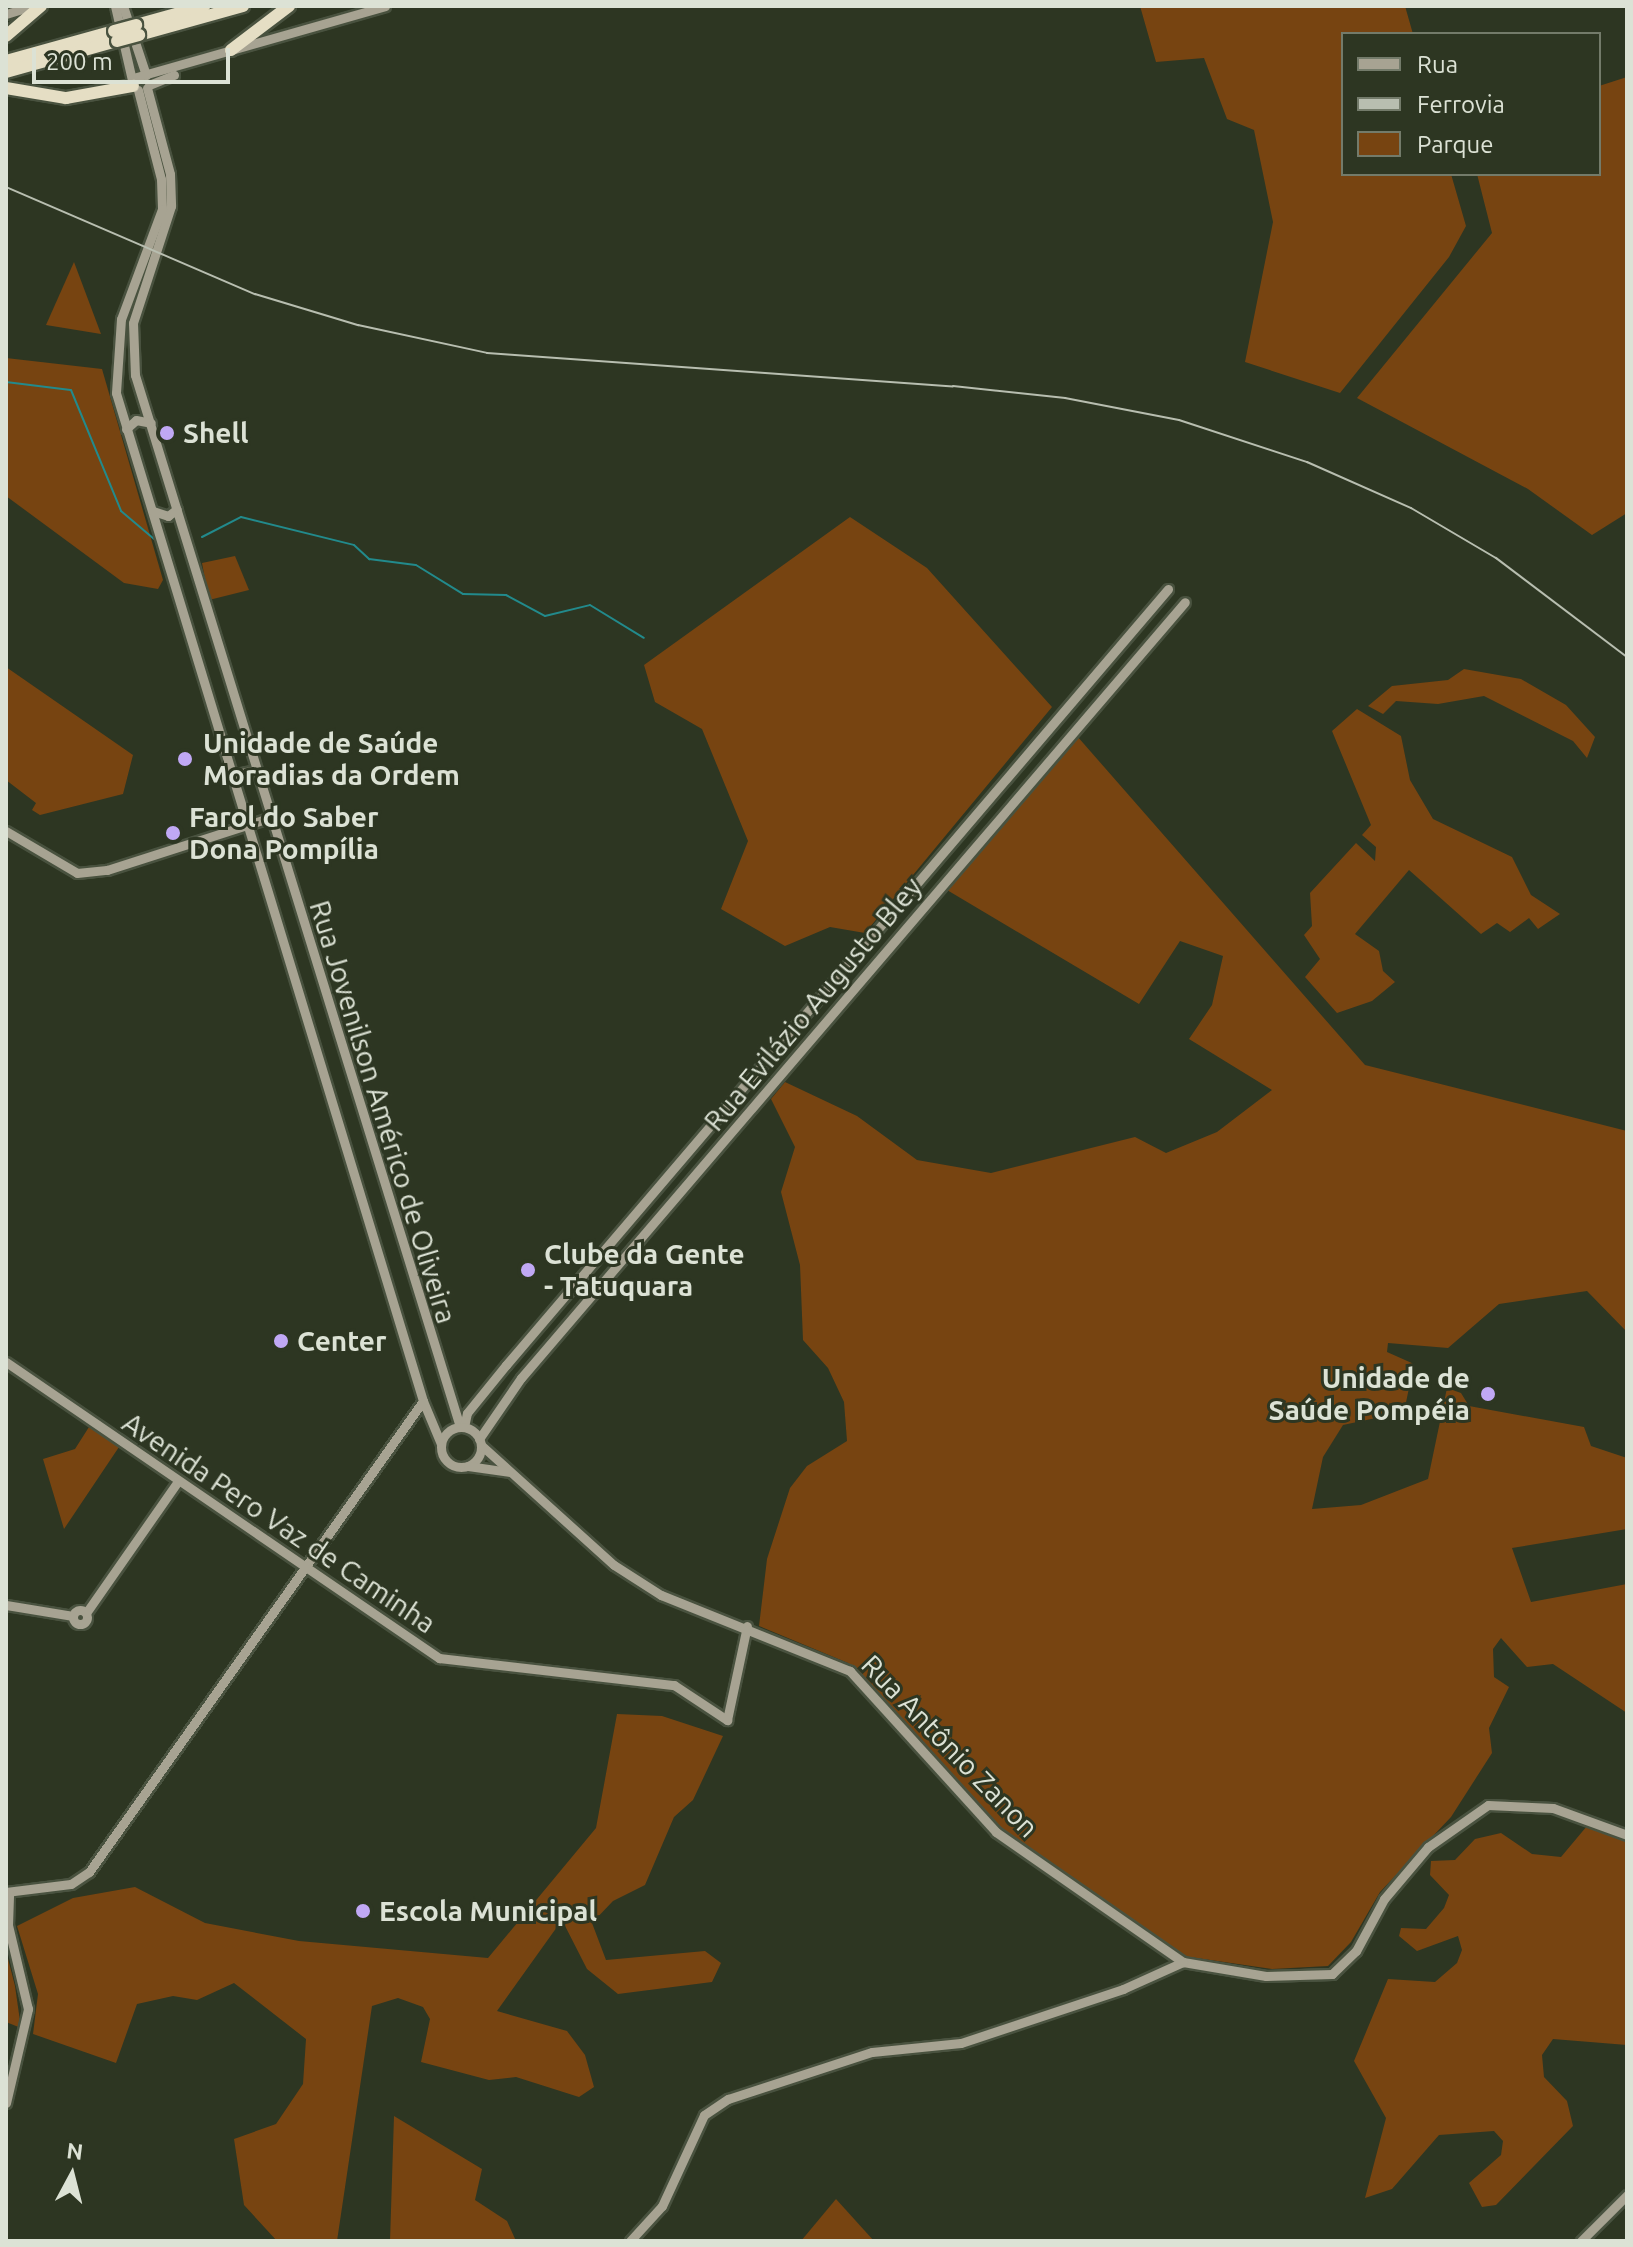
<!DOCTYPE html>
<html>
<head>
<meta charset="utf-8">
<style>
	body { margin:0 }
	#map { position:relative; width:1633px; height:2247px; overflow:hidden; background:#2d3622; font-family:Ubuntu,sans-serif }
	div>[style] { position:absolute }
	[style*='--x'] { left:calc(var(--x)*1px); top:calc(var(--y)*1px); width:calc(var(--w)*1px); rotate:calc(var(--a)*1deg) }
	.green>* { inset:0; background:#741 }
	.stream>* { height:2px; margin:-1px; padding:0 1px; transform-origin:1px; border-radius:1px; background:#228a8c }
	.roads { filter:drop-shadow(2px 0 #49523f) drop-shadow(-2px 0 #49523f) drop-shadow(0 2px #49523f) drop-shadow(0 -2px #49523f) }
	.secondary>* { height:9px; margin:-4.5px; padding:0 4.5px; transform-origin:4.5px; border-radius:4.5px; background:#a7a392 }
	.secondary>.ring { margin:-4.5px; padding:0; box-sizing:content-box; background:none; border:9px solid #a7a392; border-radius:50% }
	.highway>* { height:12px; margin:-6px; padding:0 6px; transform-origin:6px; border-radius:6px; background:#e5dec4 }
	.rail>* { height:2px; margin:-1px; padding:0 1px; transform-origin:1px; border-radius:1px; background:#b8beb0 }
	.bridges { filter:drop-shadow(2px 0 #49523f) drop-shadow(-2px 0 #49523f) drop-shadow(0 2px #49523f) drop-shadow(0 -2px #49523f) }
	.highway-bridge>* { height:12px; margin:-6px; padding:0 6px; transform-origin:6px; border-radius:6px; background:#e5dec4 }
	.dots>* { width:22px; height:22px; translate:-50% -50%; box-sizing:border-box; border:4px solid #2d3622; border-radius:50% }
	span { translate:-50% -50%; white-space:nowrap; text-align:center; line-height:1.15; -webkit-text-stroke:6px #2d3622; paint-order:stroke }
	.poi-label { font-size:28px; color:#dce2d5; font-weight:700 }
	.left { translate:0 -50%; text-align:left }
	.right { translate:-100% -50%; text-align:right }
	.street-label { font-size:28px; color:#dce2d5 }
	.frame { position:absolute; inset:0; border:8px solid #dce2d5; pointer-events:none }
	.legend { position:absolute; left:1341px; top:32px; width:260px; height:144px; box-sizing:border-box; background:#2d3622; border:2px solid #737b6a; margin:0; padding:10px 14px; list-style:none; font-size:24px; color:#dce2d5 }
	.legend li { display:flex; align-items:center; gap:16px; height:40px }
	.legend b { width:40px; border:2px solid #737b6a }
	.north { position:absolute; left:32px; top:2135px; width:80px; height:80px; -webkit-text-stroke:6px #2d3622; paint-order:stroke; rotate:7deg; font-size:22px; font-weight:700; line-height:32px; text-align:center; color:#dce2d5 }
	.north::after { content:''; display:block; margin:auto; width:28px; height:36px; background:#dce2d5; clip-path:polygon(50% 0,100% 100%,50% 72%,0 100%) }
	.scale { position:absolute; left:32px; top:48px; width:198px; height:36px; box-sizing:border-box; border:4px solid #dce2d5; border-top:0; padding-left:10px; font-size:24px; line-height:28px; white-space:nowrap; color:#dce2d5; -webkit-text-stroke:6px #2d3622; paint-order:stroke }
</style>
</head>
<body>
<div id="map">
	<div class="green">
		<i style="clip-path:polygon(1140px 6px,1405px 6px,1413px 34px,1343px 34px,1343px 174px,1451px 174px,1466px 226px,1449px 257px,1340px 393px,1245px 362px,1273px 222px,1254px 130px,1227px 119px,1204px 58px,1156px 62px)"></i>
		<i style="clip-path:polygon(1627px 77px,1627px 513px,1592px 535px,1528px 489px,1357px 398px,1492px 233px,1477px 174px,1599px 174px,1599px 86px)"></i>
		<i style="clip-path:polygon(74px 262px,101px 334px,46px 325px)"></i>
		<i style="clip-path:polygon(6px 358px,102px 369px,163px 580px,158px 589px,124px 583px,6px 496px)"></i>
		<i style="clip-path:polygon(850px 517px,927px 568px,1052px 707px,865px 933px,830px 927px,785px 946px,721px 909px,748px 841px,702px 729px,655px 702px,644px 665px)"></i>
		<i style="clip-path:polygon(235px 556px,249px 590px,209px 600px,202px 563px)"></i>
		<i style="clip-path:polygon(6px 667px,133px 755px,123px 794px,40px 815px,32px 810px,36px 803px,6px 780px)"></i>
		<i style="clip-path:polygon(1464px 669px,1521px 679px,1566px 705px,1595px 737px,1587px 758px,1573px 741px,1484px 696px,1438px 704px,1396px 701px,1383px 714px,1368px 706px,1392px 686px,1448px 680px)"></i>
		<i style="clip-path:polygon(1357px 709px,1401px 736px,1410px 780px,1433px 819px,1512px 857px,1531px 895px,1560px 914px,1538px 929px,1529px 918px,1510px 932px,1497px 923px,1481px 934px,1409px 870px,1355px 934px,1379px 951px,1383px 971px,1395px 982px,1372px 1001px,1337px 1013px,1305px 977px,1320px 959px,1304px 935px,1312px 926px,1310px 893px,1356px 843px,1375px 861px,1376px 847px,1362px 835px,1371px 825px,1332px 731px)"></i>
		<i style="clip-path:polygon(1077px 736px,1365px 1065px,1627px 1131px,1627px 1332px,1587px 1291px,1499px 1304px,1448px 1348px,1388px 1343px,1387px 1352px,1414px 1364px,1404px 1412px,1343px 1425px,1323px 1457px,1312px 1509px,1361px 1505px,1428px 1479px,1447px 1388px,1461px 1393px,1469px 1406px,1584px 1427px,1591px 1446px,1627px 1458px,1627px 1529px,1512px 1548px,1531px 1602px,1627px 1584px,1627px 1713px,1553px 1664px,1527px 1667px,1501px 1638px,1493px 1649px,1494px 1677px,1509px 1687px,1489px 1728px,1492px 1753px,1451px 1817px,1380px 1892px,1351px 1942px,1328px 1966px,1272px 1969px,1183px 1956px,1010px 1840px,848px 1663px,759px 1626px,767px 1559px,790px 1488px,807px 1466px,847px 1441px,844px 1402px,828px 1368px,803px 1340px,800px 1265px,781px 1192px,795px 1147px,771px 1099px,785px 1082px,857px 1116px,917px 1160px,991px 1173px,1135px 1137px,1166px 1153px,1217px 1132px,1272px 1090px,1189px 1039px,1212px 1005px,1223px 956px,1180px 941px,1139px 1004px,947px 890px)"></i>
		<i style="clip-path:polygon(89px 1427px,119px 1447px,64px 1529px,43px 1459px,75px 1449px)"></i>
		<i style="clip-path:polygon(617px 1714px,662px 1716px,723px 1736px,693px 1800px,674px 1817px,645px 1885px,613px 1901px,592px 1923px,606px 1960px,705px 1951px,721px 1963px,712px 1982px,618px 1994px,587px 1969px,562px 1920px,497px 2011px,567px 2031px,585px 2055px,594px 2087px,579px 2097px,516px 2077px,489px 2080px,421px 2062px,430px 2019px,423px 2007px,398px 1998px,372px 2006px,337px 2241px,277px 2241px,244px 2205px,234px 2139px,276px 2124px,303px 2084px,306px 2039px,234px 1983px,197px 2000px,173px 1996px,137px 2004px,116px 2063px,33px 2034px,38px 1994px,17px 1926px,73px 1898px,135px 1887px,205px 1923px,299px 1941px,488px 1958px,596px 1828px)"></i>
		<i style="clip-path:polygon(1596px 1825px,1627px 1841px,1627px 2045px,1553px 2039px,1542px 2055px,1544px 2077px,1567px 2101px,1573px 2126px,1496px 2205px,1482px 2207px,1469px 2183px,1501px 2155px,1503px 2141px,1494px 2131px,1439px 2135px,1392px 2189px,1365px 2198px,1386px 2118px,1354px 2061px,1388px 1979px,1435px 1982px,1457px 1963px,1462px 1950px,1458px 1936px,1417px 1951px,1399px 1936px,1401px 1928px,1426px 1929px,1444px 1908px,1449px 1895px,1430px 1875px,1431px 1861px,1455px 1860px,1475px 1839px,1501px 1833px,1532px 1854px,1561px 1857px,1587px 1826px)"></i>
		<i style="clip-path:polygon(6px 1951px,15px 1986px,21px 2028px,6px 2022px)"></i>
		<i style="clip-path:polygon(394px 2116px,482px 2169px,475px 2200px,507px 2221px,516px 2241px,390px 2241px)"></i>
		<i style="clip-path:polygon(836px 2199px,874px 2241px,801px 2241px)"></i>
	</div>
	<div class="stream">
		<i style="--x:6;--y:382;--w:65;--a:7"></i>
		<i style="--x:71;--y:390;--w:131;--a:67.5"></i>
		<i style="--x:121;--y:511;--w:43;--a:40.3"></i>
		<i style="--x:202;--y:537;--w:44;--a:-27.1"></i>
		<i style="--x:241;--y:517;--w:116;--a:13.9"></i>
		<i style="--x:354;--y:545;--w:21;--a:43"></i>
		<i style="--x:369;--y:559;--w:47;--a:7.3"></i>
		<i style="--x:416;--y:565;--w:55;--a:31.7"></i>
		<i style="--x:463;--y:594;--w:43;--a:1.3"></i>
		<i style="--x:506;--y:595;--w:44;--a:28.3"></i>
		<i style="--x:545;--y:616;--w:46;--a:-13.7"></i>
		<i style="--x:590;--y:605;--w:63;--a:31.4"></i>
	</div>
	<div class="roads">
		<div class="secondary">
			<i style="--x:115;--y:6;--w:76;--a:77.1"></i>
			<i style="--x:123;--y:6;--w:73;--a:71.6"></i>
			<i style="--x:6;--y:14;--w:28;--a:-17"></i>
			<i style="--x:133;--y:78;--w:262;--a:-15.9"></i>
			<i style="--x:149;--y:85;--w:27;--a:-22"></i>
			<i style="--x:147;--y:88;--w:89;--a:75"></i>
			<i style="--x:170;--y:174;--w:32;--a:88"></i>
			<i style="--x:171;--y:206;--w:123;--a:108"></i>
			<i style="--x:133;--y:323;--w:52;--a:87.8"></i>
			<i style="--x:135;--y:375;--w:1101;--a:72.83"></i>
			<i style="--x:138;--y:90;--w:92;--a:75.5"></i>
			<i style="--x:161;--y:179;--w:30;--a:88"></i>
			<i style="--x:162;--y:209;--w:117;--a:110.4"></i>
			<i style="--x:121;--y:319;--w:74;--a:93.9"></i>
			<i style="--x:116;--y:393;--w:1054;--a:73.06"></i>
			<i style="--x:423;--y:1401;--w:47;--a:67.3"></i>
			<i style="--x:126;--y:429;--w:13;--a:-42"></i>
			<i style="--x:136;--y:420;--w:15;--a:11"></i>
			<i style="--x:153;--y:511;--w:16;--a:18"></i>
			<i style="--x:168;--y:516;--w:11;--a:-38"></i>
			<i style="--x:232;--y:775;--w:25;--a:-12"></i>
			<i style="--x:6;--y:831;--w:82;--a:30.6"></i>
			<i style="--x:77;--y:873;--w:30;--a:-6"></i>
			<i style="--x:107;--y:870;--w:170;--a:-17.8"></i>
			<i style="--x:6;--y:1362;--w:525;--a:34.36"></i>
			<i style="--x:439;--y:1658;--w:237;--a:6.6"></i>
			<i style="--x:674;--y:1685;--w:64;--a:33.4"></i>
			<i style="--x:727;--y:1720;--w:96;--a:-78"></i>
			<i style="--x:464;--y:1427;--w:14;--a:-78"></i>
			<i style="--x:467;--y:1413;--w:62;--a:-50.9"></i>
			<i style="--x:506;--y:1365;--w:1020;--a:-49.53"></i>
			<i class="ring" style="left:441px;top:1427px;width:31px;height:31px"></i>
			<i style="--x:479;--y:1439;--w:74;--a:-55.5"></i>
			<i style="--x:521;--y:1378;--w:1021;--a:-49.45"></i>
			<i style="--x:481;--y:1445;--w:179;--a:42.1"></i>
			<i style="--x:614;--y:1565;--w:56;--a:32.6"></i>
			<i style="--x:661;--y:1595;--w:204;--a:21.9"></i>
			<i style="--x:850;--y:1671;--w:217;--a:47.8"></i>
			<i style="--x:996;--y:1832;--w:228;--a:34.8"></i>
			<i style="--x:1183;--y:1962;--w:84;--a:9.6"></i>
			<i style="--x:1266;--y:1976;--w:66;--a:-1.7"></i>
			<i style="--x:1332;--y:1974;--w:33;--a:-44"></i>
			<i style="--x:1356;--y:1951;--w:59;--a:-61.7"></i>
			<i style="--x:1384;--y:1899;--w:68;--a:-49.8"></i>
			<i style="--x:1428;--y:1847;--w:73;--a:-35"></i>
			<i style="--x:1488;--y:1805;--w:65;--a:2.6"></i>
			<i style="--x:1553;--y:1808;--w:79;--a:20"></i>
			<i style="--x:468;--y:1466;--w:41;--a:8.3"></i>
			<i style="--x:6;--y:1605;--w:68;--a:9.3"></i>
			<i class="ring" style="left:73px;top:1610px;width:5px;height:5px"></i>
			<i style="--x:86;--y:1613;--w:161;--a:-55.1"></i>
			<i style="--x:6;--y:1892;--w:65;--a:-7"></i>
			<i style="--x:71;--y:1884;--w:22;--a:-34"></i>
			<i style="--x:89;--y:1872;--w:577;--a:-54.66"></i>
			<i style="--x:6;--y:2103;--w:97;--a:-76.8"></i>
			<i style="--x:28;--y:2009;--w:86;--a:-103.4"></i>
			<i style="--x:8;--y:1925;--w:32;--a:-88"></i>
			<i style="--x:630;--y:2241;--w:47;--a:-47.6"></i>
			<i style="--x:662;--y:2206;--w:100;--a:-65.2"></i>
			<i style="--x:704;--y:2115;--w:29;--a:-34"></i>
			<i style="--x:728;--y:2099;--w:151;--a:-18.1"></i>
			<i style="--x:872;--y:2052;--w:89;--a:-5.8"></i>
			<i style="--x:961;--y:2043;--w:171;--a:-18.4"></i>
			<i style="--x:1123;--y:1989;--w:66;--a:-24.2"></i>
			<i style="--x:1581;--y:2241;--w:65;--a:-45"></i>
		</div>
		<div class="highway">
			<i style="--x:136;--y:25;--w:71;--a:-15.6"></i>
			<i style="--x:139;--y:35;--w:108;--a:-15.6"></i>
			<i style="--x:6;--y:36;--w:46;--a:-40.6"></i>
			<i style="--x:231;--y:50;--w:73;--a:-37.2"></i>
			<i style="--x:6;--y:61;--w:112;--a:-15.5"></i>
			<i style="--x:6;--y:72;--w:115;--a:-15.6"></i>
			<i style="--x:6;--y:88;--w:61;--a:9.5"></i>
			<i style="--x:66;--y:98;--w:68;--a:-10.2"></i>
		</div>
	</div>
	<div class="rail">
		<i style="--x:6;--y:187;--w:271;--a:23.3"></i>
		<i style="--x:255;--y:294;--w:108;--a:16.8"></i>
		<i style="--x:358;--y:325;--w:132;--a:12.2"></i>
		<i style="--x:487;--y:353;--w:467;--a:4.1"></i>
		<i style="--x:953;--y:386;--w:113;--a:6.1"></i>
		<i style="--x:1065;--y:398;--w:116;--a:10.9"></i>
		<i style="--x:1179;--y:420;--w:135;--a:18.2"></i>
		<i style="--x:1307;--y:462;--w:114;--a:23.9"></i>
		<i style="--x:1411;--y:508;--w:99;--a:30.5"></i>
		<i style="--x:1496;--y:558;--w:164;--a:37.1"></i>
	</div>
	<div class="bridges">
		<div class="highway-bridge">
			<i style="--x:114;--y:31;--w:23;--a:-15"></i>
			<i style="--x:117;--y:41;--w:23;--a:-15"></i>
		</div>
	</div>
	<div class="dots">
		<i style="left:167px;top:433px;background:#c0a8f4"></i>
		<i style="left:185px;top:759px;background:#c0a8f4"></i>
		<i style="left:173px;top:833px;background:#c0a8f4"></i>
		<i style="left:528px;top:1270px;background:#c0a8f4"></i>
		<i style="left:281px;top:1341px;background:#c0a8f4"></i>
		<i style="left:1488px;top:1394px;background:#c0a8f4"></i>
		<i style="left:363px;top:1911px;background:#c0a8f4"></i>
	</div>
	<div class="poi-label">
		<span class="left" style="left:183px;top:433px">Shell</span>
		<span class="left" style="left:203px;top:759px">Unidade de Saúde<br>Moradias da Ordem</span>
		<span class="left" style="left:189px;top:833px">Farol do Saber<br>Dona Pompília</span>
		<span class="left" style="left:544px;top:1270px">Clube da Gente<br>- Tatuquara</span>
		<span class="left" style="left:297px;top:1341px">Center</span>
		<span class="right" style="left:1470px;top:1394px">Unidade de<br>Saúde Pompéia</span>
		<span class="left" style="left:379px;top:1911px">Escola Municipal</span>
	</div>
	<div class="street-label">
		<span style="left:813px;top:1004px;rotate:-50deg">Rua Evilázio Augusto Bley</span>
		<span style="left:383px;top:1112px;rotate:73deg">Rua Jovenilson Américo de Oliveira</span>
		<span style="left:279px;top:1523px;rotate:34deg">Avenida Pero Vaz de Caminha</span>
		<span style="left:950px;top:1746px;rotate:46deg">Rua Antônio Zanon</span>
	</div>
	<div class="frame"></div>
	<ul class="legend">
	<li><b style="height:10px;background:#a7a392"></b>Rua</li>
	<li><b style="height:10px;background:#b8beb0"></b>Ferrovia</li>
	<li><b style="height:22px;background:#741"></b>Parque</li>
	</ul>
	<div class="north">N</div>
	<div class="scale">200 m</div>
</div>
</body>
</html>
